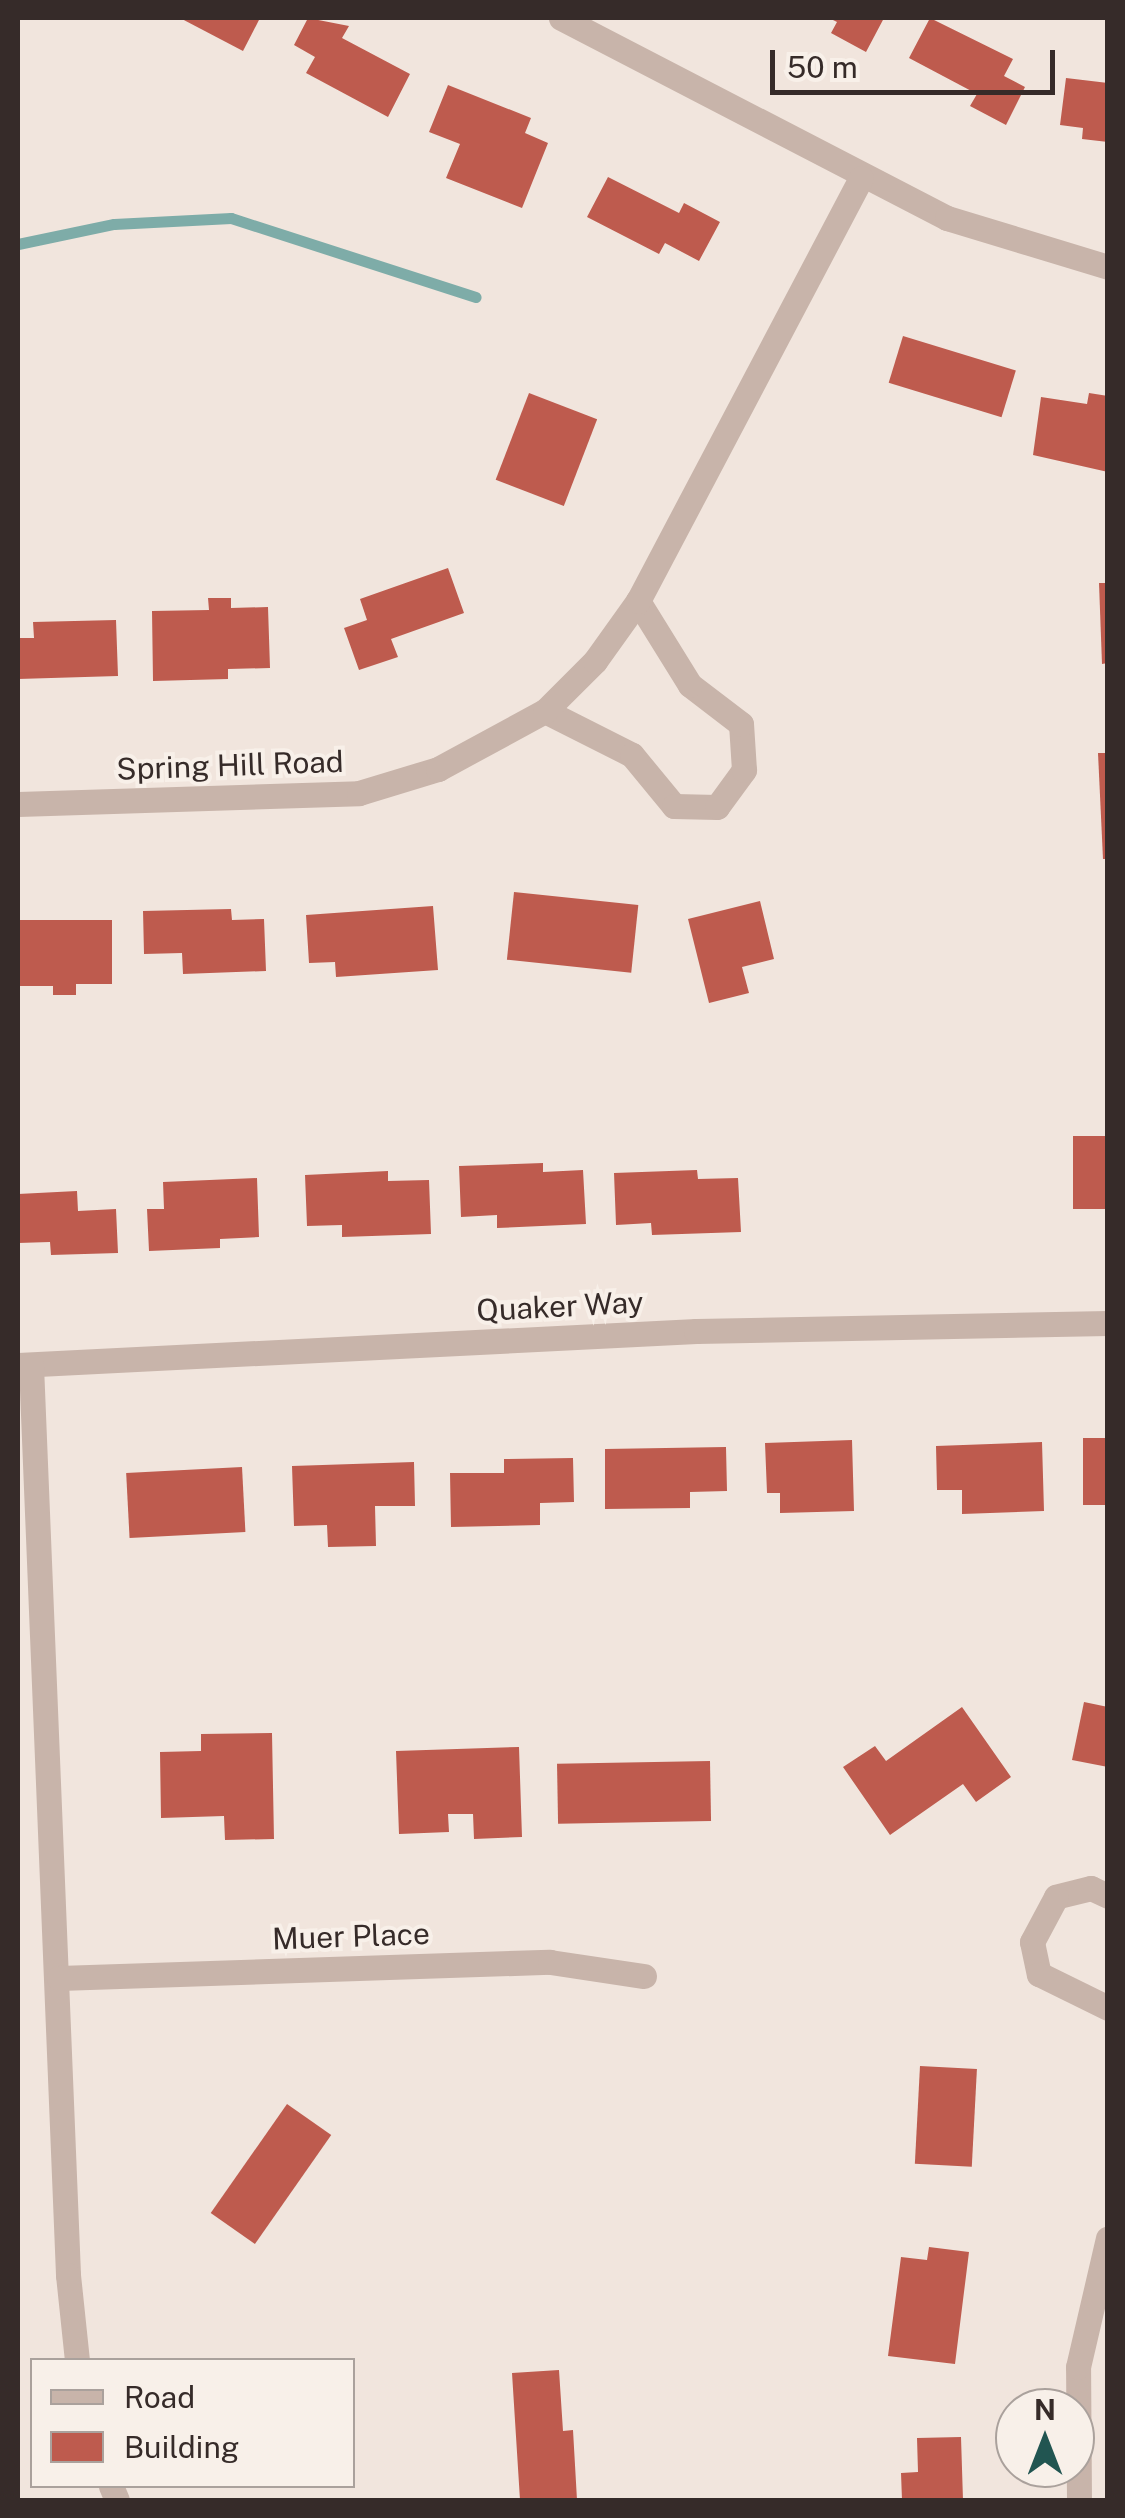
<!DOCTYPE html>
<html>
<head>
<meta charset="utf-8">
<style>
	body { margin:0 }
	#map { position:relative; width:1125px; height:2518px; overflow:hidden; background:#f1e5dd; font-family:"Public Sans",sans-serif }
	div>[style] { position:absolute }
	[style*='--x'] { left:calc(var(--x)*1px); top:calc(var(--y)*1px); width:calc(var(--w)*1px); rotate:calc(var(--a)*1deg) }
	.stream>* { height:11px; margin:-5.5px; padding:0 5.5px; transform-origin:5.5px; border-radius:5.5px; background:#7eaca8 }
	.building>* { inset:0; background:#be5b4e; transform-origin:0 0 }
	.minor>* { height:25px; margin:-12.5px; padding:0 12.5px; transform-origin:12.5px; border-radius:12.5px; background:#c8b4aa }
	span { translate:-50% -50%; white-space:nowrap; text-align:center; line-height:1.15; -webkit-text-stroke:8px #f8f0e9; paint-order:stroke }
	.street-label { font-size:30px; color:#362b29 }
	.frame { position:absolute; inset:0; border:20px solid #362b29; pointer-events:none }
	.legend { position:absolute; left:30px; top:2358px; width:325px; height:130px; box-sizing:border-box; background:#f8f0e9; border:2px solid #aaa19c; margin:0; padding:12px 18px; list-style:none; font-size:30px; color:#362b29 }
	.legend li { display:flex; align-items:center; gap:20px; height:50px }
	.legend b { width:50px; border:2px solid #aaa19c }
	.north { position:absolute; left:995px; top:2388px; width:100px; height:100px; box-sizing:border-box; background:#f8f0e9; border:2px solid #aaa19c; border-radius:50%; rotate:0deg; font-size:28px; font-weight:700; line-height:40px; text-align:center; color:#362b29 }
	.north::after { content:''; display:block; margin:auto; width:35px; height:45px; background:#215551; clip-path:polygon(50% 0,100% 100%,50% 72%,0 100%) }
	.scale { position:absolute; left:770px; top:50px; width:285px; height:45px; box-sizing:border-box; border:5px solid #362b29; border-top:0; padding-left:12px; font-size:30px; line-height:35px; white-space:nowrap; color:#362b29; -webkit-text-stroke:8px #f8f0e9; paint-order:stroke }
</style>
</head>
<body>
<div id="map">
	<div class="stream">
		<i style="--x:18;--y:244;--w:98;--a:-11.8"></i>
		<i style="--x:114;--y:224;--w:117;--a:-2.9"></i>
		<i style="--x:231;--y:218;--w:257;--a:17.9"></i>
	</div>
	<div class="building">
		<i style="clip-path:polygon(180px 18px,260px 18px,243px 51px)"></i>
		<i style="clip-path:polygon(308px 18px,349px 26px,342px 38px,410px 74px,388px 117px,306px 73px,315px 57px,294px 45px)"></i>
		<i style="clip-path:polygon(829px 18px,884px 18px,866px 52px,831px 33px,837px 22px)"></i>
		<i style="clip-path:polygon(930px 18px,1013px 59px,1004px 76px,1025px 87px,1006px 125px,970px 106px,977px 94px,909px 58px)"></i>
		<i style="clip-path:polygon(1066px 78px,1108px 83px,1108px 142px,1082px 139px,1083px 128px,1060px 125px)"></i>
		<i style="clip-path:polygon(448px 85px,531px 118px,525px 133px,548px 143px,522px 208px,446px 178px,460px 144px,429px 132px)"></i>
		<i style="clip-path:polygon(608px 177px,679px 213px,684px 203px,720px 222px,699px 261px,665px 243px,659px 254px,587px 217px)"></i>
		<i style="left:903px;top:336px;width:118px;height:49px;rotate:17deg"></i>
		<i style="left:529px;top:393px;width:73px;height:93px;rotate:21deg"></i>
		<i style="clip-path:polygon(1089px 393px,1108px 396px,1108px 472px,1033px 455px,1041px 397px,1087px 404px)"></i>
		<i style="clip-path:polygon(448px 568px,464px 613px,391px 639px,398px 657px,359px 670px,344px 628px,367px 620px,360px 599px)"></i>
		<i style="clip-path:polygon(1099px 583px,1108px 583px,1108px 663px,1102px 664px)"></i>
		<i style="clip-path:polygon(208px 598px,231px 598px,231px 608px,268px 607px,270px 668px,228px 669px,228px 679px,153px 681px,152px 611px,209px 610px)"></i>
		<i style="clip-path:polygon(116px 620px,118px 676px,18px 679px,18px 638px,34px 638px,33px 622px)"></i>
		<i style="clip-path:polygon(1098px 753px,1108px 753px,1108px 859px,1103px 859px)"></i>
		<i style="left:514px;top:892px;width:125px;height:68px;rotate:6deg"></i>
		<i style="clip-path:polygon(760px 901px,774px 959px,742px 967px,749px 993px,709px 1003px,688px 919px)"></i>
		<i style="clip-path:polygon(433px 906px,438px 970px,336px 977px,335px 962px,309px 963px,306px 915px)"></i>
		<i style="clip-path:polygon(231px 909px,232px 920px,264px 919px,266px 971px,183px 974px,182px 953px,144px 954px,143px 911px)"></i>
		<i style="clip-path:polygon(18px 920px,112px 920px,112px 984px,76px 984px,76px 995px,53px 995px,53px 986px,18px 986px)"></i>
		<i style="left:1108px;top:1136px;width:73px;height:35px;rotate:90deg"></i>
		<i style="clip-path:polygon(543px 1163px,543px 1172px,583px 1170px,586px 1224px,497px 1228px,497px 1215px,461px 1217px,459px 1166px)"></i>
		<i style="clip-path:polygon(697px 1170px,698px 1179px,738px 1178px,741px 1232px,652px 1235px,651px 1223px,616px 1225px,614px 1173px)"></i>
		<i style="clip-path:polygon(388px 1171px,388px 1181px,429px 1180px,431px 1234px,342px 1237px,342px 1225px,307px 1226px,305px 1175px)"></i>
		<i style="clip-path:polygon(257px 1178px,259px 1237px,220px 1239px,220px 1248px,149px 1251px,147px 1209px,164px 1209px,163px 1182px)"></i>
		<i style="clip-path:polygon(77px 1191px,78px 1211px,116px 1209px,118px 1253px,51px 1255px,50px 1242px,18px 1243px,18px 1194px)"></i>
		<i style="left:1108px;top:1438px;width:67px;height:25px;rotate:90deg"></i>
		<i style="clip-path:polygon(852px 1440px,854px 1511px,780px 1513px,780px 1493px,767px 1493px,765px 1443px)"></i>
		<i style="clip-path:polygon(1042px 1442px,1044px 1511px,962px 1514px,962px 1490px,937px 1490px,936px 1446px)"></i>
		<i style="clip-path:polygon(726px 1447px,727px 1491px,690px 1492px,690px 1508px,605px 1509px,605px 1449px)"></i>
		<i style="clip-path:polygon(573px 1458px,574px 1502px,540px 1503px,540px 1525px,451px 1527px,450px 1473px,504px 1473px,504px 1459px)"></i>
		<i style="clip-path:polygon(414px 1462px,415px 1506px,375px 1506px,376px 1546px,328px 1547px,327px 1525px,294px 1526px,292px 1466px)"></i>
		<i style="left:242px;top:1467px;width:65px;height:116px;rotate:87deg"></i>
		<i style="clip-path:polygon(1084px 1702px,1108px 1707px,1108px 1767px,1072px 1760px)"></i>
		<i style="clip-path:polygon(962px 1707px,1011px 1777px,976px 1802px,963px 1784px,890px 1835px,843px 1767px,875px 1746px,886px 1761px)"></i>
		<i style="clip-path:polygon(272px 1733px,274px 1839px,225px 1840px,224px 1816px,161px 1818px,160px 1752px,201px 1751px,201px 1734px)"></i>
		<i style="clip-path:polygon(519px 1747px,522px 1837px,474px 1839px,473px 1814px,448px 1814px,449px 1832px,399px 1834px,396px 1751px)"></i>
		<i style="left:710px;top:1761px;width:60px;height:153px;rotate:89deg"></i>
		<i style="left:920px;top:2066px;width:57px;height:98px;rotate:3deg"></i>
		<i style="left:287px;top:2104px;width:54px;height:133px;rotate:35deg"></i>
		<i style="clip-path:polygon(929px 2247px,969px 2252px,955px 2364px,888px 2356px,901px 2257px,927px 2260px)"></i>
		<i style="clip-path:polygon(559px 2370px,563px 2431px,573px 2430px,577px 2500px,520px 2500px,512px 2373px)"></i>
		<i style="clip-path:polygon(961px 2437px,963px 2500px,902px 2500px,901px 2473px,918px 2472px,917px 2438px)"></i>
	</div>
	<div class="minor">
		<i style="--x:561;--y:18;--w:435;--a:27.4"></i>
		<i style="--x:947;--y:218;--w:168;--a:16.9"></i>
		<i style="--x:545;--y:711;--w:97;--a:26.8"></i>
		<i style="--x:632;--y:755;--w:66;--a:50.5"></i>
		<i style="--x:674;--y:806;--w:43;--a:1.3"></i>
		<i style="--x:717;--y:807;--w:46;--a:-53.9"></i>
		<i style="--x:744;--y:770;--w:46;--a:-93.7"></i>
		<i style="--x:741;--y:724;--w:64;--a:-142.6"></i>
		<i style="--x:690;--y:685;--w:99;--a:-121.8"></i>
		<i style="--x:18;--y:804;--w:341;--a:-1.8"></i>
		<i style="--x:359;--y:793;--w:83;--a:-16.9"></i>
		<i style="--x:438;--y:769;--w:122;--a:-28.5"></i>
		<i style="--x:545;--y:711;--w:71;--a:-45"></i>
		<i style="--x:595;--y:661;--w:74;--a:-54.4"></i>
		<i style="--x:638;--y:601;--w:478;--a:-62.2"></i>
		<i style="--x:18;--y:1365;--w:679;--a:-2.87"></i>
		<i style="--x:696;--y:1331;--w:412;--a:-1.1"></i>
		<i style="--x:31;--y:1365;--w:911;--a:87.67"></i>
		<i style="--x:68;--y:2275;--w:85;--a:84"></i>
		<i style="--x:1108;--y:1896;--w:19;--a:-155"></i>
		<i style="--x:1091;--y:1888;--w:36;--a:166"></i>
		<i style="--x:1056;--y:1897;--w:51;--a:118.1"></i>
		<i style="--x:1032;--y:1942;--w:33;--a:78"></i>
		<i style="--x:1039;--y:1974;--w:77;--a:26.2"></i>
		<i style="--x:59;--y:1978;--w:491;--a:-1.9"></i>
		<i style="--x:550;--y:1962;--w:95;--a:8.5"></i>
		<i style="--x:111;--y:2486;--w:15;--a:67"></i>
		<i style="--x:1079;--y:2500;--w:133;--a:-90.4"></i>
		<i style="--x:1078;--y:2367;--w:132;--a:-76.9"></i>
	</div>
	<div class="street-label">
		<span style="left:230px;top:765px;rotate:-2deg">Spring Hill Road</span>
		<span style="left:560px;top:1306px;rotate:-3deg">Quaker Way</span>
		<span style="left:351px;top:1936px;rotate:-2deg">Muer Place</span>
	</div>
	<div class="frame"></div>
	<ul class="legend">
	<li><b style="height:12px;background:#c8b4aa"></b>Road</li>
	<li><b style="height:28px;background:#be5b4e"></b>Building</li>
	</ul>
	<div class="north">N</div>
	<div class="scale">50 m</div>
</div>
</body>
</html>
